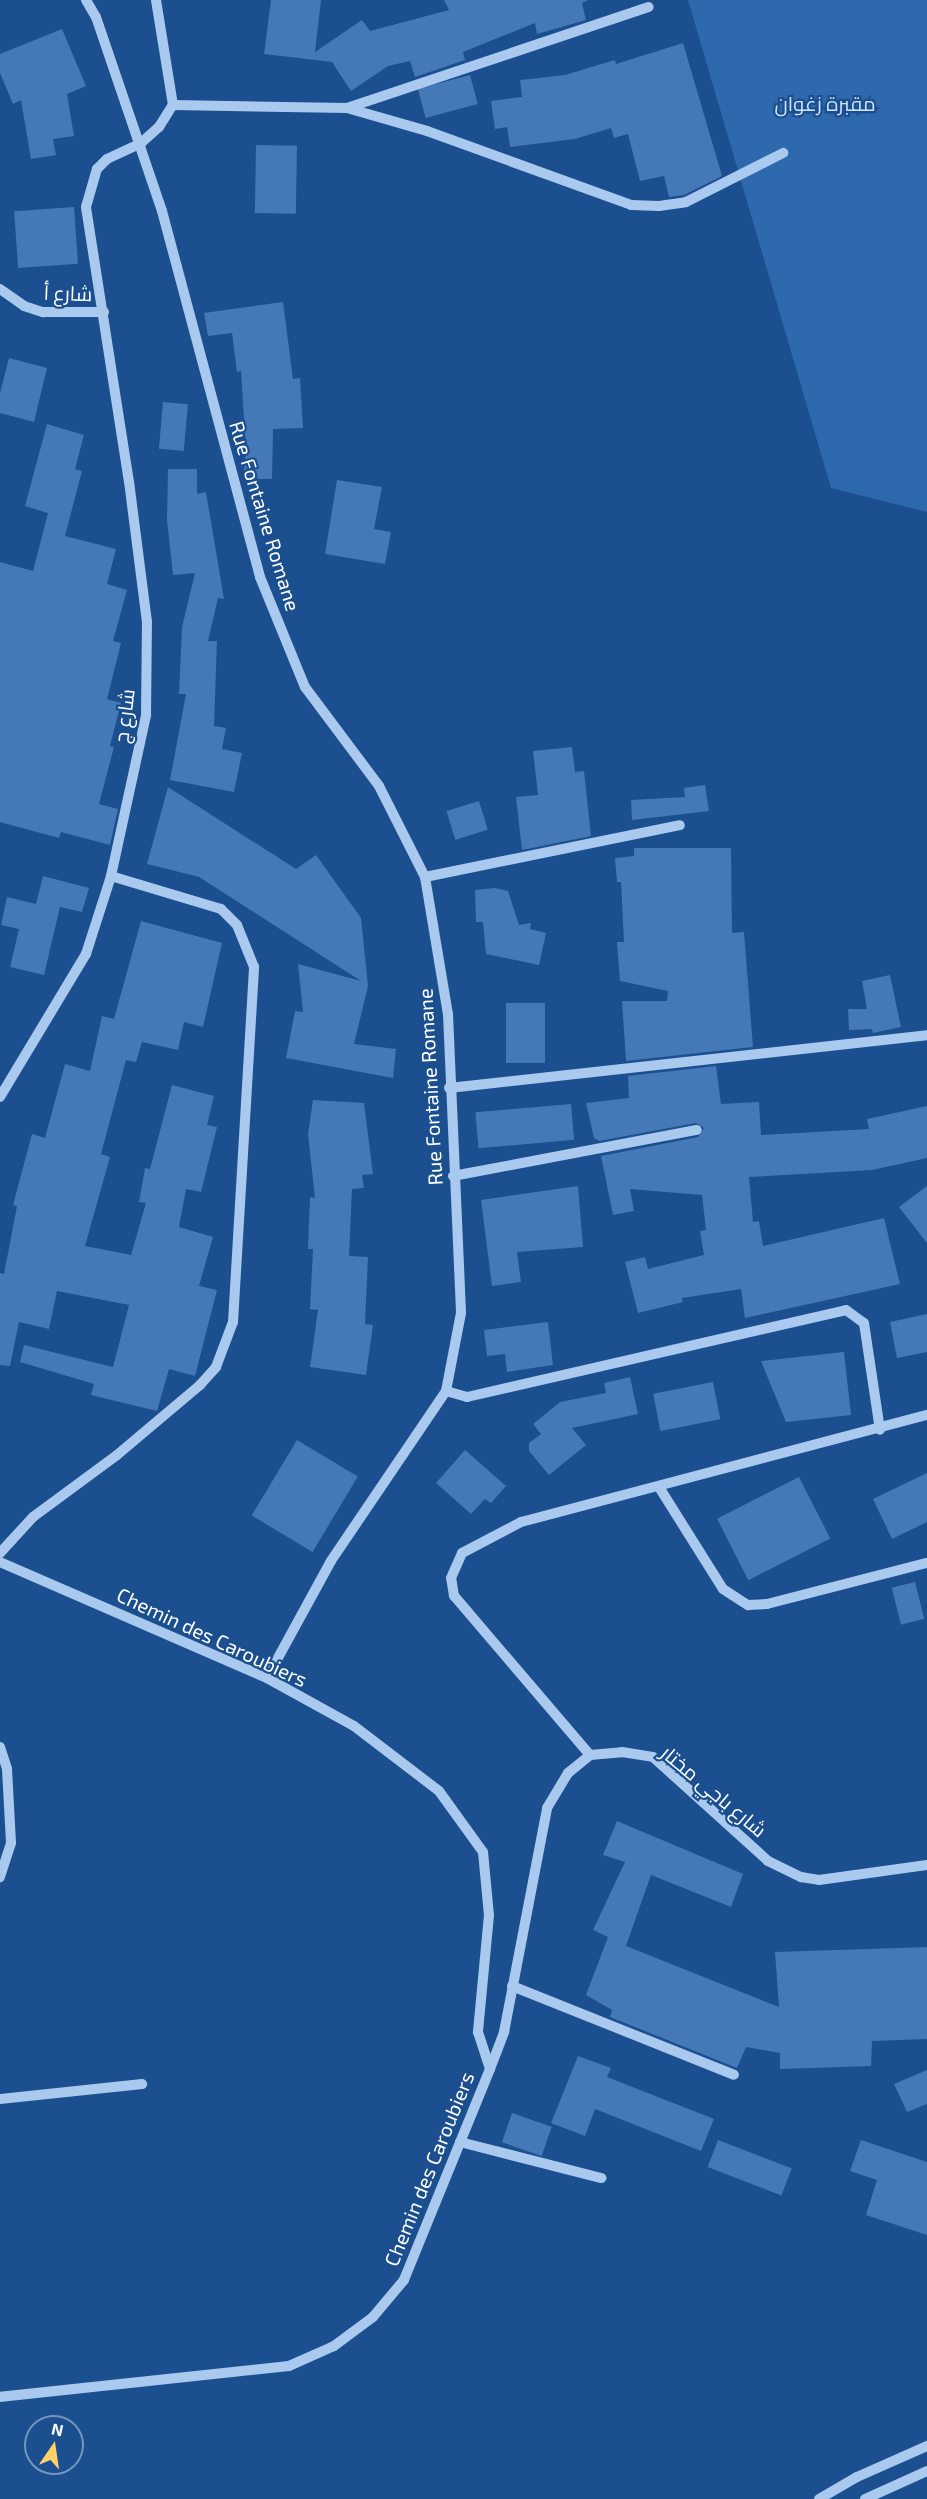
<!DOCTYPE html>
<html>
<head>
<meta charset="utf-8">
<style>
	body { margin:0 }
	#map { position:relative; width:927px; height:2499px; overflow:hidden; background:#1b4f8f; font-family:"Exo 2",Cairo,sans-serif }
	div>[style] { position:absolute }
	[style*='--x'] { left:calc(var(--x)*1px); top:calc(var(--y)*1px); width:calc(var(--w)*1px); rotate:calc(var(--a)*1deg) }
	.green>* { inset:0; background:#2e69ad }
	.building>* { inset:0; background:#4478b7; transform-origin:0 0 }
	.minor>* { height:10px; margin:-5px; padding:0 5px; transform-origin:5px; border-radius:5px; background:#a9c9ee }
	span { translate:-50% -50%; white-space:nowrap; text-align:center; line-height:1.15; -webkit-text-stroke:4.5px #1b4f8f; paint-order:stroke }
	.park-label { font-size:20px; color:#cfe3fa }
	.street-label { font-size:20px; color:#fff }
	.north { position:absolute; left:24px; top:2415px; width:60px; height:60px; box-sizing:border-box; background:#1b4f8f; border:2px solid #7695bc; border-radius:50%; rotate:13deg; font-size:16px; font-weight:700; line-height:24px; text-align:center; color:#fff }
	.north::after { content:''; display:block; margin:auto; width:21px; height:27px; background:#ffd166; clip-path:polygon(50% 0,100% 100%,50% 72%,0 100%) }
</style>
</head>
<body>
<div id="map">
	<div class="green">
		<i style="clip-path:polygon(688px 0,927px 0,927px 512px,831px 488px)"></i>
	</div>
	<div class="building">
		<i style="clip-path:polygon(271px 0,321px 0,315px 52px,362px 20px,370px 31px,449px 10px,444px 0,588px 0,582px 3px,586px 20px,537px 34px,535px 23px,463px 52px,465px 60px,415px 77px,410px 61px,388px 66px,351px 91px,332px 62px,264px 54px)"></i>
		<i style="clip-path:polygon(62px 29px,86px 86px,67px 94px,74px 136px,53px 139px,56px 155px,31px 159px,21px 100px,13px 104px,0 73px,0 54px)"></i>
		<i style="clip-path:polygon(683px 43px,722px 176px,684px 195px,669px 197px,664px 176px,640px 181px,628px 134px,614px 138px,611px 128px,575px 139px,510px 147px,507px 127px,495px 129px,491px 101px,522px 97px,520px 80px,565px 75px,615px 60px,616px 64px)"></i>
		<i style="left:470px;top:75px;width:30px;height:54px;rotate:75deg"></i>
		<i style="left:256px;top:145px;width:41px;height:68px;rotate:1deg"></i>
		<i style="left:74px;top:207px;width:57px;height:60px;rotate:86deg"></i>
		<i style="clip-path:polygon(283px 302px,293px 379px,300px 378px,303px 428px,273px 429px,272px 479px,243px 479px,246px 451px,241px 371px,237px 372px,232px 333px,208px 336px,204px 313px)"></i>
		<i style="clip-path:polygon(9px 358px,47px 368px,34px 422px,0 413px,0 393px)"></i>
		<i style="left:163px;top:402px;width:25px;height:47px;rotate:5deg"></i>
		<i style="clip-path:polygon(47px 424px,84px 435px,75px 469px,82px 471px,65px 536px,116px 549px,107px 584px,127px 590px,113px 641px,121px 643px,107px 699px,121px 703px,110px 746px,114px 747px,99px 804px,118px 809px,110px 845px,61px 832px,59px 838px,0 822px,0 562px,33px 571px,48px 513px,25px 506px)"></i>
		<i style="clip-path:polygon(168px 469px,197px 469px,197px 494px,206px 492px,224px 599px,218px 598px,208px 641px,217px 641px,214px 726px,226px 728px,222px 749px,242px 753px,234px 792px,170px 780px,186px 694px,179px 694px,182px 627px,195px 573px,173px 575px,167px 520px)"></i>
		<i style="clip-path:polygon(337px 480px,382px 487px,374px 529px,391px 532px,385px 564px,325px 554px)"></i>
		<i style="clip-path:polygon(572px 747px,575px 772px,584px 771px,591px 836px,522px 850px,516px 797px,538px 795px,533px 751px)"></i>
		<i style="clip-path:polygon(705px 785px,709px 811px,632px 820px,631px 800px,685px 797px,684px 788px)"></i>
		<i style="clip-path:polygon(168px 787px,296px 869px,316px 855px,361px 918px,368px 986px,354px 1044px,396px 1049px,393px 1078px,286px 1058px,295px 1011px,303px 1012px,298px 964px,361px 981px,199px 877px,147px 864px)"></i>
		<i style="left:479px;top:801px;width:30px;height:34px;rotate:73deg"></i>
		<i style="clip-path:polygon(634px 848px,731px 848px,732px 933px,744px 932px,753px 1047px,626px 1061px,622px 1001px,667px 1001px,668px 991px,620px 981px,617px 942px,624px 942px,621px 882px,617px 882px,615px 858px,634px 856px)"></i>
		<i style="clip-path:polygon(43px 876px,89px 888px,82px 912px,60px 907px,44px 975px,10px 967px,19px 929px,1px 925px,7px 897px,36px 904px)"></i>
		<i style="clip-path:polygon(495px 888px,508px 891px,519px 925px,531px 923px,530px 929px,546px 933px,539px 965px,486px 954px,483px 922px,476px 922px,475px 890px)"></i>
		<i style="clip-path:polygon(141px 921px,222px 943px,203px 1027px,184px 1022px,178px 1050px,142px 1042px,136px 1062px,126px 1060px,101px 1154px,110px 1157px,85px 1246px,131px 1255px,146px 1203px,139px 1202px,145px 1168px,150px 1169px,172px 1085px,214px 1096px,207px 1125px,217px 1127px,201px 1192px,186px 1189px,179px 1227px,213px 1237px,199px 1286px,217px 1290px,195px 1376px,169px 1369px,157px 1411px,91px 1395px,94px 1384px,20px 1362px,24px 1345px,113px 1367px,129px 1305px,57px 1291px,49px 1329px,19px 1322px,10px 1366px,0 1365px,0 1273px,4px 1274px,17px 1206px,13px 1205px,32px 1134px,45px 1138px,65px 1064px,90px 1071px,102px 1016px,114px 1019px)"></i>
		<i style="clip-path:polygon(890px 975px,901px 1027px,873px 1033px,872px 1029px,849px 1030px,848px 1009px,867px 1009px,862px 981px)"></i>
		<i style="left:506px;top:1003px;width:39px;height:60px"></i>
		<i style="clip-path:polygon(716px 1066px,721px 1104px,759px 1102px,761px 1135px,869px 1129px,867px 1119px,927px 1106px,927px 1158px,872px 1170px,749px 1177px,753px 1222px,759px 1221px,763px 1246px,884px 1218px,900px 1284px,745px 1318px,741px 1289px,682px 1298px,683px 1302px,638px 1313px,625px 1262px,645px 1257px,648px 1269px,704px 1255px,700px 1231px,706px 1230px,702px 1195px,630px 1189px,634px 1211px,613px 1215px,601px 1156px,698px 1137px,704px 1128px,696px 1123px,599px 1141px,594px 1138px,586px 1103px,629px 1098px,628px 1076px)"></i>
		<i style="clip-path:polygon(313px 1100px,364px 1103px,373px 1174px,362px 1175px,364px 1188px,352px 1189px,349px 1256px,368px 1257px,365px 1324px,373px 1325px,366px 1375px,310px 1367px,318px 1310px,310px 1309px,313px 1249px,308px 1249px,310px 1197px,315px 1198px,308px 1134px)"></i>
		<i style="left:571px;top:1104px;width:36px;height:96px;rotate:85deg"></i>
		<i style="clip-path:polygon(578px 1186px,583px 1247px,517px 1252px,521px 1282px,492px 1286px,481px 1200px)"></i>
		<i style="clip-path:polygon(927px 1186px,927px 1243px,899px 1207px)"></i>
		<i style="clip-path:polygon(927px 1314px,927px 1352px,897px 1358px,890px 1322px)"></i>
		<i style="clip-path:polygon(548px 1322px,553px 1365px,507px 1372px,505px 1354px,487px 1356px,484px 1330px)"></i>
		<i style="clip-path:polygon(844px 1352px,851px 1415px,786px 1422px,761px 1361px)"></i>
		<i style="clip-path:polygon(630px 1377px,638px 1414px,572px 1428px,586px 1445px,549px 1475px,529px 1451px,529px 1443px,541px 1434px,533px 1424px,560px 1402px,606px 1393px,604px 1383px)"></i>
		<i style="left:713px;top:1382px;width:38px;height:61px;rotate:79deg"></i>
		<i style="left:297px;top:1440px;width:71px;height:88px;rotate:31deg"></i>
		<i style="clip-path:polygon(465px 1450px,506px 1486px,491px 1503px,485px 1499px,471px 1514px,436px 1483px)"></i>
		<i style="clip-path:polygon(927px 1473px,927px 1522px,892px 1539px,873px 1499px)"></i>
		<i style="left:799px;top:1477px;width:69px;height:92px;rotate:63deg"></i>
		<i style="left:915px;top:1582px;width:38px;height:24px;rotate:76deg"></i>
		<i style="clip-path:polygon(617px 1821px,743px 1874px,731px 1907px,651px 1875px,626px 1946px,779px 2007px,775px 1952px,927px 1947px,927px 2039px,872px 2041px,871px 2066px,780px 2069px,780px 2053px,746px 2047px,737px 2068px,610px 2017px,612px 2010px,586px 1995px,608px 1937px,593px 1930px,625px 1862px,603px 1855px)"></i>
		<i style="clip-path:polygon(578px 2056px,611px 2068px,607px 2077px,714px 2119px,701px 2151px,595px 2109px,585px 2136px,551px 2123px)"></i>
		<i style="clip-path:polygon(927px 2070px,927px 2104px,907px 2112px,894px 2084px)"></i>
		<i style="left:512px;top:2113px;width:42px;height:31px;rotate:19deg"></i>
		<i style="left:718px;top:2140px;width:79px;height:29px;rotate:21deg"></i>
		<i style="clip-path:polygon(861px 2140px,927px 2162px,927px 2235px,866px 2215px,877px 2180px,850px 2171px)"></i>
	</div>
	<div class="minor">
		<i style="--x:86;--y:0;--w:20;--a:60"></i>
		<i style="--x:96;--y:17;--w:205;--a:71.2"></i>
		<i style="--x:162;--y:211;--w:379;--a:75"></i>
		<i style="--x:260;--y:577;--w:119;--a:67.8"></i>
		<i style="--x:305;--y:687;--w:124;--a:53.2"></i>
		<i style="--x:379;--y:786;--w:102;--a:63.2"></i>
		<i style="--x:425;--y:877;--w:139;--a:80.5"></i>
		<i style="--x:448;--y:1014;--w:299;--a:87.5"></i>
		<i style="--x:461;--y:1313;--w:79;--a:100.9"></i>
		<i style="--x:446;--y:1391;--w:205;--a:124.1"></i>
		<i style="--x:331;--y:1561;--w:133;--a:118.7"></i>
		<i style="--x:173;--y:105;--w:174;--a:1"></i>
		<i style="--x:347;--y:108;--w:83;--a:16"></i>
		<i style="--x:427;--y:131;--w:217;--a:19.9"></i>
		<i style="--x:631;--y:205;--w:28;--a:2"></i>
		<i style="--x:659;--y:206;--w:27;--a:-8"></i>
		<i style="--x:686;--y:202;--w:109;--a:-26.8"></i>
		<i style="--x:347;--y:108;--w:318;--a:-18.5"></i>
		<i style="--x:0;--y:289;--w:29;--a:35"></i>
		<i style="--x:24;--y:306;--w:20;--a:18"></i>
		<i style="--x:43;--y:312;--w:61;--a:0"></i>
		<i style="--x:425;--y:877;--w:260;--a:-11.5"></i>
		<i style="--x:449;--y:1088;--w:481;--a:-6.3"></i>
		<i style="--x:0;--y:1097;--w:167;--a:-59"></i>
		<i style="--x:86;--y:954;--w:82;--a:-72.2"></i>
		<i style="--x:111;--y:876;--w:165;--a:-77.7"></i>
		<i style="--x:146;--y:715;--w:93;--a:-89.4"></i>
		<i style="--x:147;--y:622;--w:141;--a:-97.3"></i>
		<i style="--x:129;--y:482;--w:278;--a:-98.9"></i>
		<i style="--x:86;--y:207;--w:40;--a:-74"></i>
		<i style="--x:97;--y:169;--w:14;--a:-45"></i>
		<i style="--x:107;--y:159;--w:38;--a:-25"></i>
		<i style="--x:141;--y:143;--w:24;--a:-42"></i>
		<i style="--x:159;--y:127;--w:26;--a:-58"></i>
		<i style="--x:173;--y:105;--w:106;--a:-99.2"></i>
		<i style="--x:453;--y:1176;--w:248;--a:-10.7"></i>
		<i style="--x:446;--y:1391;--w:22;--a:16"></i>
		<i style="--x:467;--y:1397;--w:389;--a:-12.9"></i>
		<i style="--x:846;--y:1310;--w:22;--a:36"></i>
		<i style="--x:864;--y:1323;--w:108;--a:81.5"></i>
		<i style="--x:659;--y:1487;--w:120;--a:57.9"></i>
		<i style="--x:723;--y:1589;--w:30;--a:33"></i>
		<i style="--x:748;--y:1605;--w:19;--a:-3"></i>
		<i style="--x:767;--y:1604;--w:165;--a:-14.4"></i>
		<i style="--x:0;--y:1553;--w:49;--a:-47.5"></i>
		<i style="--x:33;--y:1517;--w:104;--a:-36.4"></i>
		<i style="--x:117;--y:1455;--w:109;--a:-40.1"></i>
		<i style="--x:200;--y:1385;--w:24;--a:-48"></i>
		<i style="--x:216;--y:1367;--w:48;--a:-69.3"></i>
		<i style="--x:233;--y:1322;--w:356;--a:-86.6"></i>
		<i style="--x:254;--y:967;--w:45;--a:-112"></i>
		<i style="--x:237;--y:925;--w:23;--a:-135"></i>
		<i style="--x:221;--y:909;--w:115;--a:-163.3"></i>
		<i style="--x:0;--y:1562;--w:291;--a:23.5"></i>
		<i style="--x:267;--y:1678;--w:99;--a:28.9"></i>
		<i style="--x:354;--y:1726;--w:107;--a:37.4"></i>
		<i style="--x:439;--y:1791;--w:75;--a:54.2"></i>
		<i style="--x:483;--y:1852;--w:63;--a:84.6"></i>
		<i style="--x:489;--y:1915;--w:118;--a:95.4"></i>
		<i style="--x:478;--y:2032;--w:39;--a:72"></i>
		<i style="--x:490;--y:2069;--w:228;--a:112.2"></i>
		<i style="--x:404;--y:2280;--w:48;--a:130"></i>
		<i style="--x:373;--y:2317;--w:49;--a:143.4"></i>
		<i style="--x:334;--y:2346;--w:49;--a:156"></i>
		<i style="--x:289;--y:2366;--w:291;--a:173.9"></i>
		<i style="--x:0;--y:1747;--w:23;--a:72"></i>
		<i style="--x:7;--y:1769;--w:74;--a:86.9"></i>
		<i style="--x:11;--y:1843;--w:36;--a:108"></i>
		<i style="--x:590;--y:1755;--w:209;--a:-130.5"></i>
		<i style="--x:454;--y:1596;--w:18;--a:-99"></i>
		<i style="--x:451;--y:1578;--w:27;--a:-66"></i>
		<i style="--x:462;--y:1553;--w:67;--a:-27.7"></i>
		<i style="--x:521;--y:1522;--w:420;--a:-14.8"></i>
		<i style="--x:512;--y:1986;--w:239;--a:21.8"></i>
		<i style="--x:490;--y:2069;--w:40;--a:-69"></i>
		<i style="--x:504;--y:2032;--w:228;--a:-79.1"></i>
		<i style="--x:547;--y:1808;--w:41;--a:-59"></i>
		<i style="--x:568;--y:1773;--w:28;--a:-39"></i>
		<i style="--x:590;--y:1755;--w:32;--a:-5"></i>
		<i style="--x:622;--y:1752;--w:31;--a:9"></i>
		<i style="--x:653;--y:1757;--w:155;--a:42.1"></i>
		<i style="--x:768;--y:1861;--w:37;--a:26"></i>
		<i style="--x:801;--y:1877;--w:18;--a:9"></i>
		<i style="--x:819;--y:1880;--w:109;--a:-7.9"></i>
		<i style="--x:0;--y:2099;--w:143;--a:-6"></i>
		<i style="--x:460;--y:2142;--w:146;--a:14.3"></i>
		<i style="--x:819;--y:2499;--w:44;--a:-30.1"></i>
		<i style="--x:857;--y:2477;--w:77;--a:-23.9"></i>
		<i style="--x:865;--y:2499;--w:68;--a:-24.3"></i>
	</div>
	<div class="park-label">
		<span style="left:825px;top:103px">مقبرة زغوان</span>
	</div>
	<div class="street-label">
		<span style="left:68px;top:293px;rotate:2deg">شارع أ</span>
		<span style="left:265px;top:516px;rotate:73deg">Rue Fontaine Romane</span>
		<span style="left:124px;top:716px;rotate:-83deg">شارع ج</span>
		<span style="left:430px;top:1087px;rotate:-93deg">Rue Fontaine Romane</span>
		<span style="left:212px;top:1637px;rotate:25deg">Chemin des Caroubiers</span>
		<span style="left:714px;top:1791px;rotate:40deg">شارع باجي مختار</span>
		<span style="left:429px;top:2169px;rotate:-68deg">Chemin des Caroubiers</span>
	</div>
	<div class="north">N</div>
</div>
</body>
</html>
